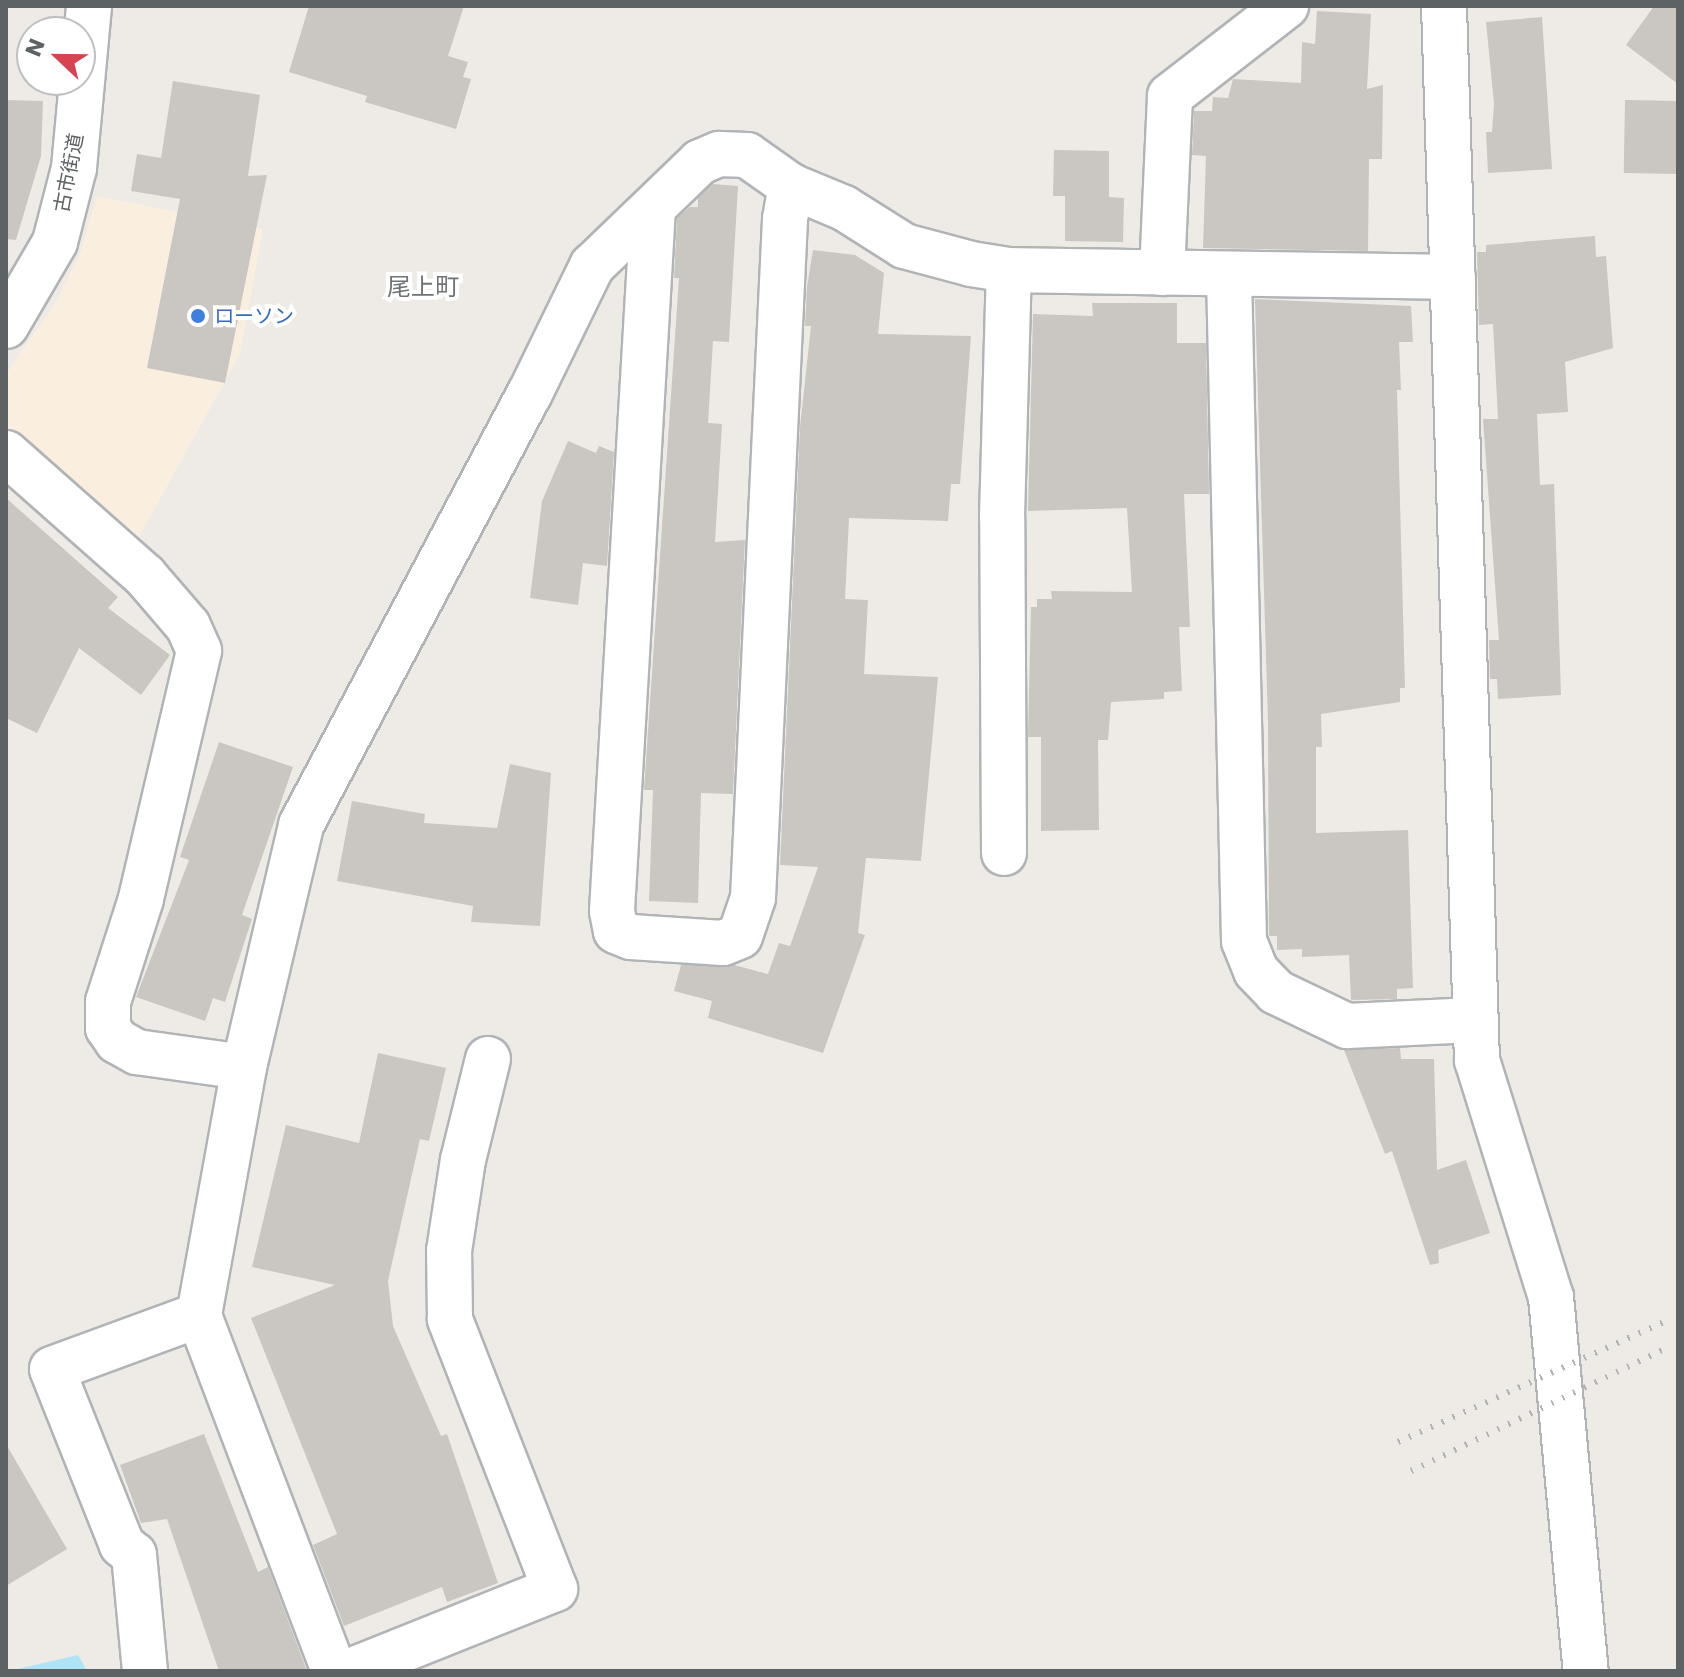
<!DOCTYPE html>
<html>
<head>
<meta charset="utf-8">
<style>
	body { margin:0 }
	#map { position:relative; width:1684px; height:1677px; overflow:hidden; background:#eeebe6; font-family:Poppins,"Noto Sans JP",sans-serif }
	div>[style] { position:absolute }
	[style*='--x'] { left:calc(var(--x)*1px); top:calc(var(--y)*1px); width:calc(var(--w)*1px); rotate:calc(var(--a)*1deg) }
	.commercial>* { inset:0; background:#faefdf }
	.water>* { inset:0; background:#aee4f6 }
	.building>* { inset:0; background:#cac6c2; transform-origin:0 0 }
	.roads { filter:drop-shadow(2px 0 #b1b4b6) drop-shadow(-2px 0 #b1b4b6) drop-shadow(0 2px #b1b4b6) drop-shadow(0 -2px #b1b4b6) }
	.minor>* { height:44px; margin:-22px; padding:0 22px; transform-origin:22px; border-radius:22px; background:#fff }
	.rail>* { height:6px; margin-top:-3px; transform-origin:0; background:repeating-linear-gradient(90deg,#b3b4b4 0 2px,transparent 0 12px) }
	.dots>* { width:22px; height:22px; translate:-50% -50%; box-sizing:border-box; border:4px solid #fff; border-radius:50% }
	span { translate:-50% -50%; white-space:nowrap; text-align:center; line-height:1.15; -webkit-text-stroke:8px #fff; paint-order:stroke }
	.street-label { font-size:20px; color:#5d6264 }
	.shop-label { font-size:20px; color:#366cbe }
	.left { translate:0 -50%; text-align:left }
	.quarter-label { font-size:24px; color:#6f7476 }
	.frame { position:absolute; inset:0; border:8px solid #5d6264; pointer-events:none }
	.north { position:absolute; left:16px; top:16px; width:80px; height:80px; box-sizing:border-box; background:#fff; border:2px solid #bec0c1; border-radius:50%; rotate:292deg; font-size:22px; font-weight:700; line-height:32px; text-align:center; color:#5d6264 }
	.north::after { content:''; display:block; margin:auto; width:28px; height:36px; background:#d64353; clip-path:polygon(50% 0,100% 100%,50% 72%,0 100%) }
</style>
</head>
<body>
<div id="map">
	<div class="commercial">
		<i style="clip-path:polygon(97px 196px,263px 229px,240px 354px,138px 539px,6px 426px,6px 374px,56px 302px,80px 254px)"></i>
	</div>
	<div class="water">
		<i style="clip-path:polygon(78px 1655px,87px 1671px,9px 1671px)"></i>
	</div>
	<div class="building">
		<i style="clip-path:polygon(309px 6px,464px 6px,448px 56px,468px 62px,463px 77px,471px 79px,456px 129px,365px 102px,367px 96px,289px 72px)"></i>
		<i style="clip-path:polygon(1654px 6px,1678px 6px,1678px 84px,1626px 45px)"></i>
		<i style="clip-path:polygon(1317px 11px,1371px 14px,1367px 89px,1383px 85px,1382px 159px,1369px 159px,1368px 251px,1203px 248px,1206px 156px,1192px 155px,1194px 111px,1212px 111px,1213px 97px,1228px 98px,1233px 79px,1301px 83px,1302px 42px,1315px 44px)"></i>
		<i style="clip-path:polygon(1542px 17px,1552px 169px,1488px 173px,1486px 132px,1492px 132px,1494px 104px,1486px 22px)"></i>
		<i style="clip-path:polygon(173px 81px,260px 95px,248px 176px,267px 175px,225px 383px,147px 368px,180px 199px,131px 191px,137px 154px,161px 158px)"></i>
		<i style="clip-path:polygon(6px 100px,43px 101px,41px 156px,16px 240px,6px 239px)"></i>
		<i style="left:1625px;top:100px;width:53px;height:73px;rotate:1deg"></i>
		<i style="clip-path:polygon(1054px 150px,1109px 151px,1109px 197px,1124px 198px,1123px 242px,1065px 241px,1065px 196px,1053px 196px)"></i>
		<i style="clip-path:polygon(713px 184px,738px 186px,729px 342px,713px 341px,708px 423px,722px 424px,715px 542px,745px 540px,733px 794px,701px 793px,698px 903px,649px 901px,653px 790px,644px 790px,679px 278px,674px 278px,677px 218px,690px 207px,698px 207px,698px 198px)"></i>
		<i style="clip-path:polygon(1595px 236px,1596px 257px,1606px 256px,1613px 348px,1565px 362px,1568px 412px,1537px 414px,1540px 485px,1554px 484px,1561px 695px,1498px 699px,1497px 679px,1490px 679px,1489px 640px,1499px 640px,1483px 419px,1498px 419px,1493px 324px,1479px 325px,1477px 252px,1486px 252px,1486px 245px)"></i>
		<i style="clip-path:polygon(813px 250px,855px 255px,884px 273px,878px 334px,971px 336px,960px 484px,951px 484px,948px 521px,849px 518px,845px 599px,868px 600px,864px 674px,938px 677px,921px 861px,866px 858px,858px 933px,865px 935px,823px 1053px,708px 1018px,712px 1001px,674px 991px,681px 965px,734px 965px,768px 974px,779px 943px,790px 946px,818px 867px,780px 865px,800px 427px,811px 326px,805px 326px,807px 287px)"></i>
		<i style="clip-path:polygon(1255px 299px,1411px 306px,1413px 342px,1399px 342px,1401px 390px,1397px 390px,1405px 688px,1400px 688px,1400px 702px,1321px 714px,1322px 747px,1316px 747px,1316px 833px,1408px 830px,1413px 988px,1397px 989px,1397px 999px,1351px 1000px,1349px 955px,1302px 957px,1302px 949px,1277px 950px,1277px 936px,1269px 936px,1268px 722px)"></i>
		<i style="clip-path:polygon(1092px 303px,1177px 303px,1177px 343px,1206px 343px,1209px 494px,1184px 494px,1190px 627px,1179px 627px,1182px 691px,1164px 692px,1164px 699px,1111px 702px,1108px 740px,1098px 740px,1099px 830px,1041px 831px,1041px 737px,1028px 737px,1031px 607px,1037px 607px,1037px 599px,1052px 599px,1051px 591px,1132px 592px,1127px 508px,1028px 511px,1033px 314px,1093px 316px)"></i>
		<i style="clip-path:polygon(568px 441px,596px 453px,599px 446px,614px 452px,607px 566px,583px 563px,578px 605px,530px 598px,542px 501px)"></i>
		<i style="clip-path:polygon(6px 498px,118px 597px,108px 608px,170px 655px,141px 695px,79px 648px,37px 733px,6px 718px)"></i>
		<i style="clip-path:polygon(219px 742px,293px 767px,242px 915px,252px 919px,225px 1002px,213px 998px,205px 1021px,136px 997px,189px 860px,180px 857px)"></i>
		<i style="clip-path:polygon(510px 764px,551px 773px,540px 926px,471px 922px,473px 906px,337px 881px,352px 801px,425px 814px,424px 823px,497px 828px)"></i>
		<i style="clip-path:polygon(1400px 1048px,1401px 1059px,1434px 1059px,1437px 1170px,1466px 1160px,1490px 1233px,1438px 1250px,1439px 1263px,1430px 1265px,1392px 1151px,1385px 1154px,1344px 1050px)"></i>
		<i style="clip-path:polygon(378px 1053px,446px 1068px,429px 1141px,420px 1139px,388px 1281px,393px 1326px,441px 1436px,447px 1434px,498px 1583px,447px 1602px,442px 1587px,344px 1626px,313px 1545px,337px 1534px,251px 1318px,335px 1285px,252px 1267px,286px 1125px,359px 1143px)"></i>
		<i style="clip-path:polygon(204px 1434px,258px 1572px,268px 1567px,307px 1671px,219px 1671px,167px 1519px,141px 1523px,120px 1465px)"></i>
		<i style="clip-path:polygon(6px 1444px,67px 1549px,6px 1586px)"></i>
	</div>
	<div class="roads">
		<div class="minor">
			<i style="--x:1444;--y:6;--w:1055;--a:88.21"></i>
			<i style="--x:1477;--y:1060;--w:248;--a:72.7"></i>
			<i style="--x:1551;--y:1297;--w:376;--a:84.7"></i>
			<i style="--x:653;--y:208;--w:704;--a:93.34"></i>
			<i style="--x:612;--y:911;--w:20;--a:79"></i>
			<i style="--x:616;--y:931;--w:16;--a:22"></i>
			<i style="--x:631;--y:937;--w:92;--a:3.7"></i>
			<i style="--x:723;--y:943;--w:18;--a:-22"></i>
			<i style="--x:740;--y:936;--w:40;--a:-71.1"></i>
			<i style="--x:753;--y:898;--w:680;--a:-87.3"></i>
			<i style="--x:785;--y:219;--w:34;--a:-80"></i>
			<i style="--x:1162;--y:273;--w:177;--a:-87.4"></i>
			<i style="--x:1170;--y:96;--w:147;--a:-37.8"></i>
			<i style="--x:1229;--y:275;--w:666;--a:88.71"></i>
			<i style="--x:1244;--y:941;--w:32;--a:68"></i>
			<i style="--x:1256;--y:971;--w:29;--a:46"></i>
			<i style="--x:1276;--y:992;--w:79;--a:25.6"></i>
			<i style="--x:1347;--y:1026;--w:127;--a:-2.7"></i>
			<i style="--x:6;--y:326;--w:97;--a:-59.7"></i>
			<i style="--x:55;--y:242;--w:76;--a:-75.6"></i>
			<i style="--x:74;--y:168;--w:163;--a:-84.7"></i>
			<i style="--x:6;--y:453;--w:186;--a:41.5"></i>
			<i style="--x:145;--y:576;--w:66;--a:49.3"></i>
			<i style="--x:188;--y:626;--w:27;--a:66"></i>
			<i style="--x:199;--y:651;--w:255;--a:103.2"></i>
			<i style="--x:141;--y:899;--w:108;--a:107.8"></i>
			<i style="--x:108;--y:1002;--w:26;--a:90"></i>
			<i style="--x:108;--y:1028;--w:16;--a:55"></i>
			<i style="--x:117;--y:1041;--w:23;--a:29"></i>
			<i style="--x:137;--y:1052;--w:108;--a:8"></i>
			<i style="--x:1004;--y:853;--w:336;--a:-90.3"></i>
			<i style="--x:1002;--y:517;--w:247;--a:-88.4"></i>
			<i style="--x:145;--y:1671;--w:117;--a:-95.4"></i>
			<i style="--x:134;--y:1555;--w:16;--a:-140"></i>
			<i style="--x:122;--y:1545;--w:189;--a:-111.7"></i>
			<i style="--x:52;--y:1369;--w:157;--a:-20.2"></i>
			<i style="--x:334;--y:1671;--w:381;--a:-110.8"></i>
			<i style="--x:199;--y:1315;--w:252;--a:-79.7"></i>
			<i style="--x:244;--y:1067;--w:249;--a:-76.7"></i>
			<i style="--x:301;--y:825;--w:487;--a:-62.1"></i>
			<i style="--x:529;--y:395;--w:144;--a:-64"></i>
			<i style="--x:592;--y:266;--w:150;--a:-43.9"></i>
			<i style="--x:700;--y:162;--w:21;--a:-23"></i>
			<i style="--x:719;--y:154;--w:28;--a:2"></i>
			<i style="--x:747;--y:155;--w:54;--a:35.2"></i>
			<i style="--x:791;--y:186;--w:57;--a:22.5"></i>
			<i style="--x:844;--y:208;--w:71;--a:32.3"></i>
			<i style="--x:904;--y:246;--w:69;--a:15"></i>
			<i style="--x:971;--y:264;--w:38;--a:9"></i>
			<i style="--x:1009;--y:270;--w:444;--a:0.9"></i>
			<i style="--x:350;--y:1671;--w:221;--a:-21.8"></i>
			<i style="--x:555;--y:1589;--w:290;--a:-111.3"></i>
			<i style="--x:450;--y:1319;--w:68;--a:-90.8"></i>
			<i style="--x:449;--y:1251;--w:92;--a:-81.3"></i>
			<i style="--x:463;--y:1160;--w:104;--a:-76.1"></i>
		</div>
	</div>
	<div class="rail">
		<i style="--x:1398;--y:1442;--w:299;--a:-24.3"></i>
		<i style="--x:1411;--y:1471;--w:284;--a:-25.7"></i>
	</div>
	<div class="dots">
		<i style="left:198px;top:316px;background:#3f7fe0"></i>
	</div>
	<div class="street-label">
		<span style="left:69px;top:173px;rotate:-79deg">古市街道</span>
	</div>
	<div class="shop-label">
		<span class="left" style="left:214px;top:316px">ローソン</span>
	</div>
	<div class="quarter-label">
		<span style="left:423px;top:287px">尾上町</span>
	</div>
	<div class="frame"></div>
	<div class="north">N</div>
</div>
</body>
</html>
